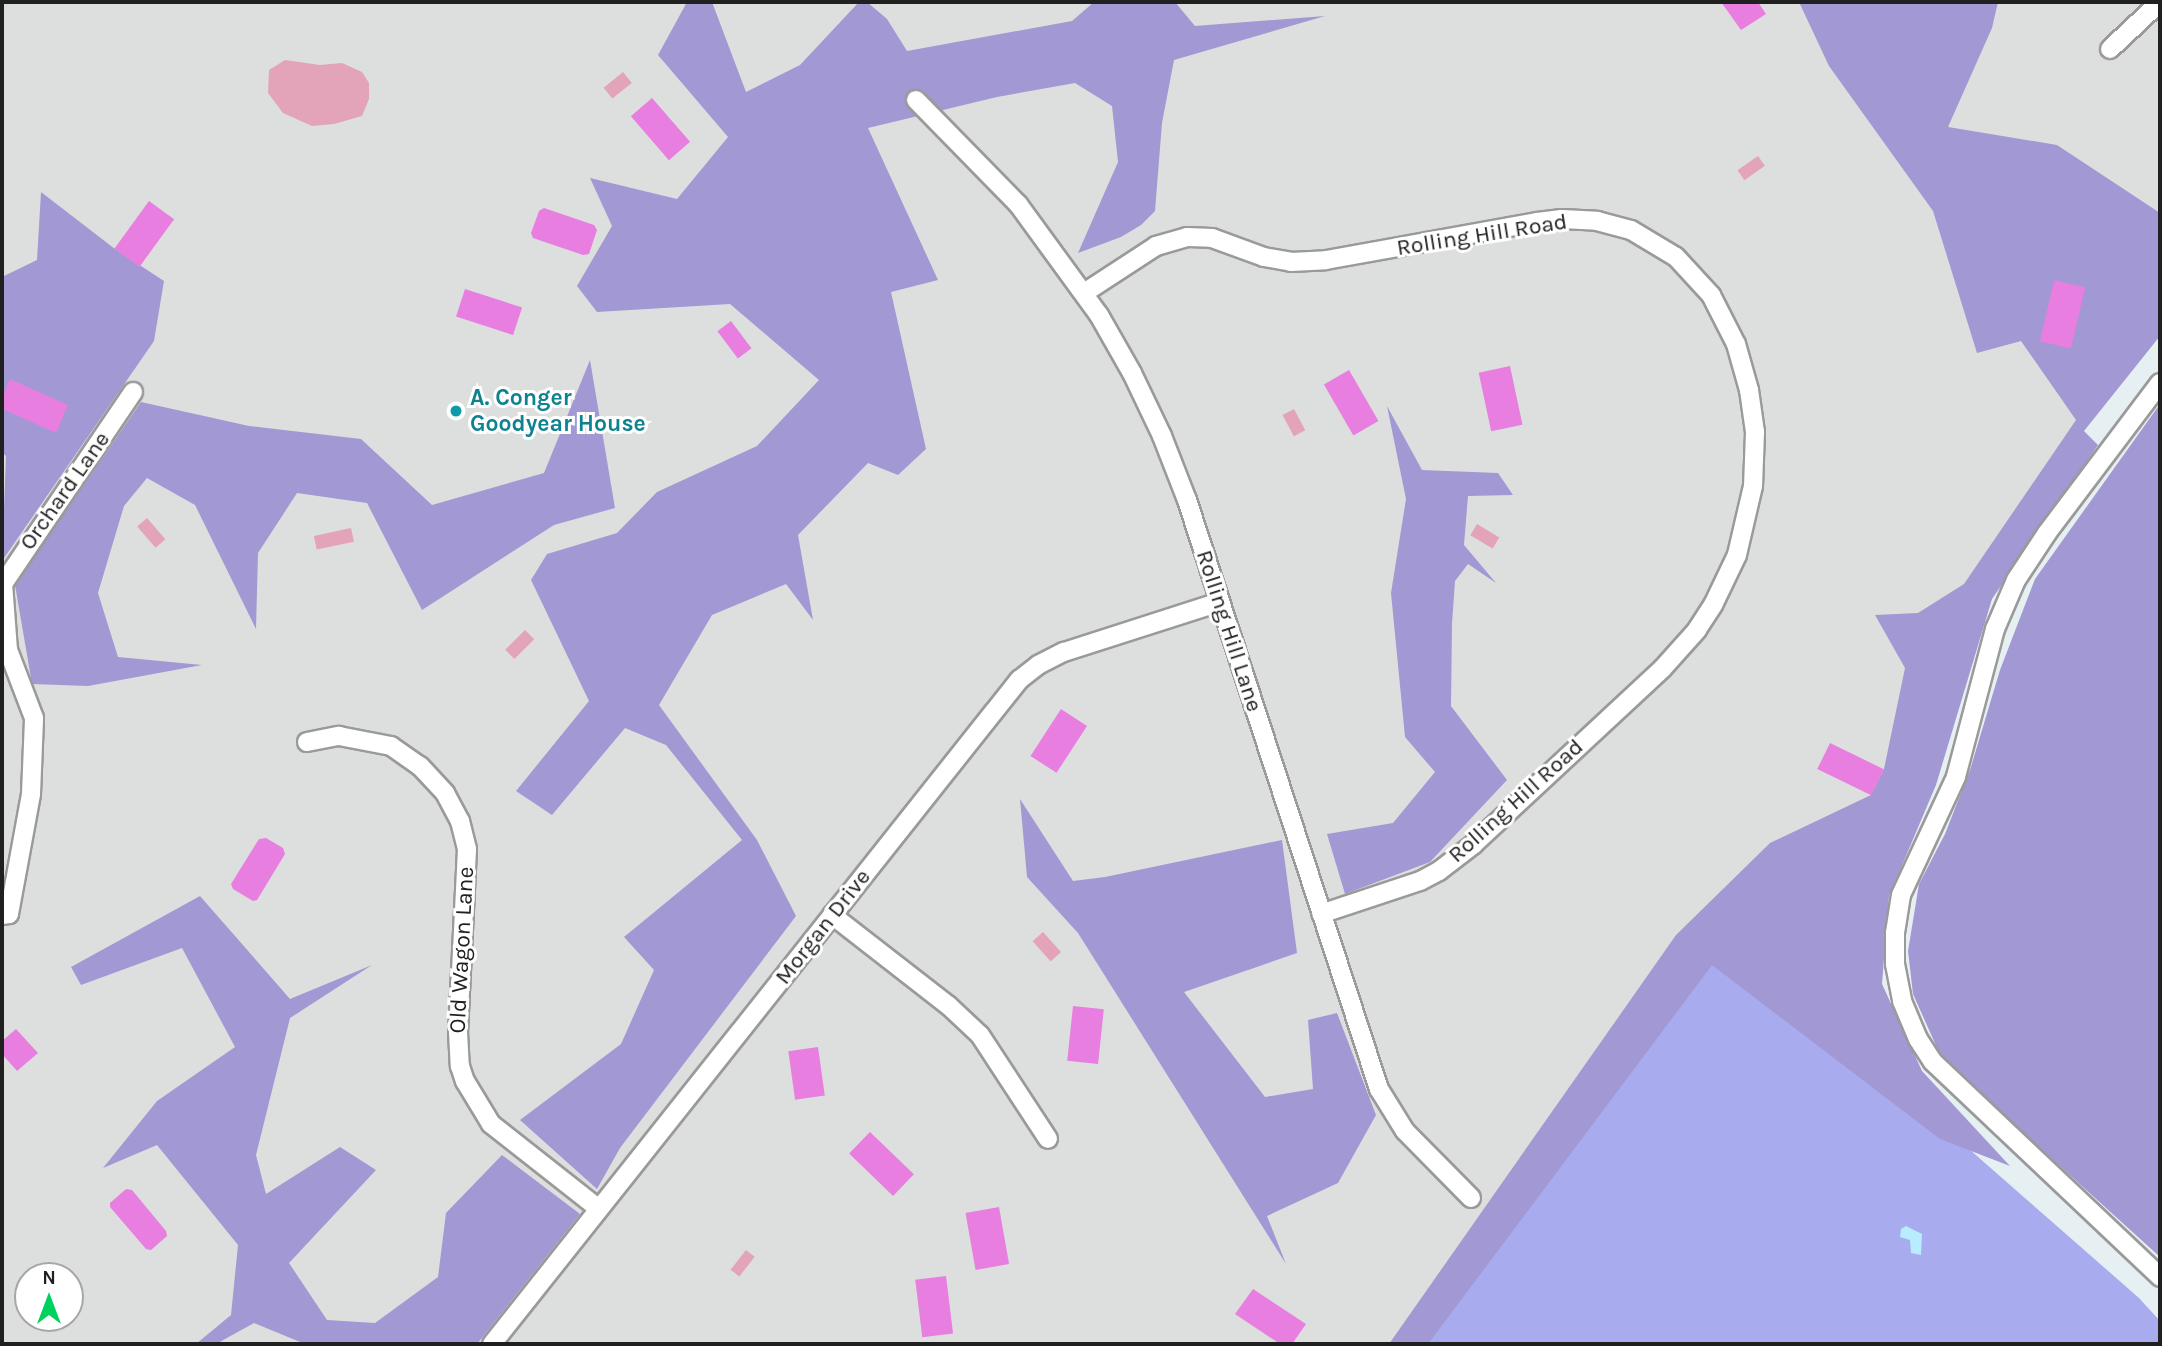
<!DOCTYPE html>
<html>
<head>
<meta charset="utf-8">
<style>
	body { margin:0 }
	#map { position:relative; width:2162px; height:1346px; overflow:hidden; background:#e6f0f2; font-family:Karla,sans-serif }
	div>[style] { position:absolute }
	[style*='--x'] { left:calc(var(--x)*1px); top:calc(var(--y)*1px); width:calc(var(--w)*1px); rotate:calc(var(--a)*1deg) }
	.residential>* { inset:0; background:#dddfde }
	.grass>* { inset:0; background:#a9abef }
	.forest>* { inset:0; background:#a198d4 }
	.sand>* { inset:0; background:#b7edff }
	.pitch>* { inset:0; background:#e77ee0; transform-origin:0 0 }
	.water>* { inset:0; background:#e3a3b8; transform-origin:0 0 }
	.roads { filter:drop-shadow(2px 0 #9a9a9a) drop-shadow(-2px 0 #9a9a9a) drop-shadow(0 2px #9a9a9a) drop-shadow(0 -2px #9a9a9a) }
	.minor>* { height:18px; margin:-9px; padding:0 9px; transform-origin:9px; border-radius:9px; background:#fff }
	.dots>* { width:19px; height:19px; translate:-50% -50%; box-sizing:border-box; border:4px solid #fff; border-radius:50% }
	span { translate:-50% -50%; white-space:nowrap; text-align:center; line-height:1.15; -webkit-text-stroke:6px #fff; paint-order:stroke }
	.street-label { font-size:23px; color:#202020 }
	.culture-label { font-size:23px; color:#0d838f; font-weight:700 }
	.left { translate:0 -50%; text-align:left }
	.frame { position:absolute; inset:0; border:4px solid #202020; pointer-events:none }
	.north { position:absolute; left:14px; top:1262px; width:70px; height:70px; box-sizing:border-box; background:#fff; border:2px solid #a6a6a6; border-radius:50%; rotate:0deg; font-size:19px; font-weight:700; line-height:28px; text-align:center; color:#202020 }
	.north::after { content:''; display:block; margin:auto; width:24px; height:32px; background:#00d15e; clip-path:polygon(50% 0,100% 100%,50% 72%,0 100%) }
</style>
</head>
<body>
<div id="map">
	<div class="residential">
		<i style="clip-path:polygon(evenodd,2px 2px,2160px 2px,2160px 310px,1951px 607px,1884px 797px,1394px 1344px,2px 1344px,2px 2px,28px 1276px,70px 1276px,70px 1318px,28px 1318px,28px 1276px)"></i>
	</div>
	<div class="grass">
		<i style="clip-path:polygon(1693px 927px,1961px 1142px,2139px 1298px,2160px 1321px,2160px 1344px,1394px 1344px)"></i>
	</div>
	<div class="forest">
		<i style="clip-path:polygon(687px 2px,712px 2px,746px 92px,800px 65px,859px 2px,867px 2px,887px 19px,907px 51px,1072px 21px,1094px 2px,1175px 2px,1195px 26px,1325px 16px,1174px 60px,1162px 123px,1155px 211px,1141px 225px,1121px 237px,1078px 253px,1118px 162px,1112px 106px,1075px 83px,997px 97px,868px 128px,938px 280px,891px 292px,926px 449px,898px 475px,868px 463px,798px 535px,813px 620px,786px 584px,712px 615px,659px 705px,757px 840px,796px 916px,620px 1148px,597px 1189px,520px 1120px,621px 1044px,654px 970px,624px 937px,742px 840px,666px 745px,625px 728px,552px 815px,516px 791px,589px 701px,531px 580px,547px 554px,617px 533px,657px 492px,757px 446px,819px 380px,730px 304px,597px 312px,577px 286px,612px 226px,590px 178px,677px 199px,728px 137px,658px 55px)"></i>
		<i style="clip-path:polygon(1799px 2px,1998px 2px,1992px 28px,1948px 127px,2057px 145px,2160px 213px,2160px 336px,2084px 431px,2098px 445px,1992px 599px,1936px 785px,1889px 896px,1882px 984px,1922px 1071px,2010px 1166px,1940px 1139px,1712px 965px,1428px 1344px,1389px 1344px,1676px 935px,1770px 843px,1871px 795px,1884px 769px,1905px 668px,1875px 615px,1918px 613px,1964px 584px,2076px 420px,2021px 341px,1977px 353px,1933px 211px,1829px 66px)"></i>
		<i style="clip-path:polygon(41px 192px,115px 249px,164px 281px,154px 341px,2px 561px,6px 456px,2px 452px,2px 277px,37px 260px)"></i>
		<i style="clip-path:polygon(590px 360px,615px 508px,554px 525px,422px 610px,367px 503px,297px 493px,258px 553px,256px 629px,195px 505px,147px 478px,124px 506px,98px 593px,118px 657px,202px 665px,88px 686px,32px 684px,15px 585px,141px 402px,249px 426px,361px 439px,432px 505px,544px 473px)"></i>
		<i style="clip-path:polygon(2160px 404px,2160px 1257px,1942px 1059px,1913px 994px,1908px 951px,1919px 884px,1945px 834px,1970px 770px,2000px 670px,2035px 579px)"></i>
		<i style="clip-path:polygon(1387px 406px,1422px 470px,1498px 473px,1513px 495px,1468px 496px,1464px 545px,1496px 583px,1468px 564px,1455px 581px,1452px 624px,1451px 706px,1507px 780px,1430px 862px,1345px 894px,1327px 834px,1393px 823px,1435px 772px,1405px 737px,1391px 593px,1406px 499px)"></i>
		<i style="clip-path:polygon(1020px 799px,1073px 881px,1105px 877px,1282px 840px,1297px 953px,1184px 992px,1265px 1097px,1313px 1089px,1308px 1020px,1337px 1013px,1376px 1115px,1338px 1183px,1267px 1216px,1286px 1264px,1078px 933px,1027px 877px)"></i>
		<i style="clip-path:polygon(200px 896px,290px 999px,372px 965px,290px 1018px,256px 1155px,266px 1194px,340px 1147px,376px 1170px,289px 1263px,327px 1320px,375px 1323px,438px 1277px,446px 1213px,502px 1155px,580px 1214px,477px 1344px,305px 1344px,254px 1323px,216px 1344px,196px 1344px,231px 1315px,238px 1245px,157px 1145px,103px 1168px,157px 1101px,235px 1047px,182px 948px,81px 985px,71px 967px)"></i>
	</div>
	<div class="sand">
		<i style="clip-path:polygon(1906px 1226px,1922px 1234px,1921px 1255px,1911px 1253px,1910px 1240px,1900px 1237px,1901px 1229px)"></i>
	</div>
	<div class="pitch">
		<i style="clip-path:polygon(1721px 2px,1758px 2px,1766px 14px,1741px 30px)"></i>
		<i style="left:652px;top:98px;width:58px;height:28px;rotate:49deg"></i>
		<i style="left:149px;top:201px;width:31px;height:59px;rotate:36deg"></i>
		<i style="clip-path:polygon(544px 208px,594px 225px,597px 230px,589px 254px,583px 255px,533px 238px,531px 233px,539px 211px)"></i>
		<i style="left:2054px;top:280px;width:32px;height:63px;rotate:13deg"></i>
		<i style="left:465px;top:289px;width:60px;height:29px;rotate:18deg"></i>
		<i style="left:731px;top:321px;width:34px;height:17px;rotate:53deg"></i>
		<i style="left:1510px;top:366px;width:60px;height:32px;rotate:78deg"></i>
		<i style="left:1349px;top:370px;width:59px;height:29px;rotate:60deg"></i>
		<i style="clip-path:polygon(10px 379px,68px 405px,56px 433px,2px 409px,2px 397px)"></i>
		<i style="left:1061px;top:709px;width:31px;height:56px;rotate:33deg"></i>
		<i style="left:1830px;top:743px;width:60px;height:29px;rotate:26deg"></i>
		<i style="clip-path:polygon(266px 838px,283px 848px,285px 854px,257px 900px,253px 901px,233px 889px,231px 884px,259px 839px)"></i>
		<i style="left:1073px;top:1006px;width:31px;height:55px;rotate:6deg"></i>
		<i style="clip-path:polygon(16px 1029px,38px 1053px,17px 1071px,2px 1054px,2px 1041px)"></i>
		<i style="left:818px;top:1047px;width:49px;height:30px;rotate:82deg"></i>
		<i style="left:870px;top:1132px;width:61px;height:30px;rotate:44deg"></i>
		<i style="clip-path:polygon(126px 1189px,132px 1190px,166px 1231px,167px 1236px,151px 1250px,146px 1249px,110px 1207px,110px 1203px)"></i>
		<i style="left:999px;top:1207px;width:58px;height:34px;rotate:80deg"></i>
		<i style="left:946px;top:1276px;width:58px;height:31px;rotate:83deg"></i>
		<i style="clip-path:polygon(1253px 1289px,1306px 1324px,1292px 1344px,1280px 1344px,1235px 1314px)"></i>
	</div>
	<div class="water">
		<i style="clip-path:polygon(285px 60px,320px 65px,342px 63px,362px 72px,369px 83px,369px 99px,362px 116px,334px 124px,312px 126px,283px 113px,268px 93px,269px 70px)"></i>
		<i style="left:623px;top:72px;width:14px;height:25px;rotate:51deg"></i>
		<i style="left:1758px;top:156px;width:12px;height:25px;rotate:55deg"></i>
		<i style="left:1294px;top:409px;width:24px;height:13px;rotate:62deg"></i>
		<i style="left:147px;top:518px;width:28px;height:13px;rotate:49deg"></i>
		<i style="left:1477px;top:524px;width:26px;height:13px;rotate:31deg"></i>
		<i style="left:351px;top:528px;width:14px;height:38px;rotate:78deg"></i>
		<i style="left:525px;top:630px;width:13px;height:28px;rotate:45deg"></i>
		<i style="left:1043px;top:932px;width:27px;height:14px;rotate:48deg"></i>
		<i style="left:746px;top:1250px;width:11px;height:25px;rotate:38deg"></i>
	</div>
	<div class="roads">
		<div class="minor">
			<i style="--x:2110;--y:49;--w:69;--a:-43.2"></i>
			<i style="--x:916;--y:100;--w:146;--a:45.6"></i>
			<i style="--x:1018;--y:204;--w:137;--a:53.9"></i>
			<i style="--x:1099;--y:315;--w:67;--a:60.4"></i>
			<i style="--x:1132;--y:373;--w:70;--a:64.5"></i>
			<i style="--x:1162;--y:436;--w:69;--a:68.7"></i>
			<i style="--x:1187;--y:500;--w:620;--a:71.95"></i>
			<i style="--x:1379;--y:1089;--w:49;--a:58.2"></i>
			<i style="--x:1405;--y:1131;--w:94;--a:45.4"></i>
			<i style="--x:1084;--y:293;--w:86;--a:-33.1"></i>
			<i style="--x:1156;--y:246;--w:32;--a:-16"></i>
			<i style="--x:1187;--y:237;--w:25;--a:2"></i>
			<i style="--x:1212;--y:238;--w:55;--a:20.1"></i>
			<i style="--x:1264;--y:257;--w:27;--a:10"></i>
			<i style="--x:1291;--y:262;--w:35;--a:-3"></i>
			<i style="--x:1326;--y:260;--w:214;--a:-10.2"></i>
			<i style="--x:1537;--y:222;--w:25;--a:-7"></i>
			<i style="--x:1562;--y:219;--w:35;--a:3"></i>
			<i style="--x:1597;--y:221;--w:35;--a:15"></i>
			<i style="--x:1631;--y:230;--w:52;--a:31"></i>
			<i style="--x:1676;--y:257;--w:52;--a:47.4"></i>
			<i style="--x:1711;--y:295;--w:55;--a:63"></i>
			<i style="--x:1736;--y:344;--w:48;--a:74.2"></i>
			<i style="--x:1749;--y:390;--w:42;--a:81.9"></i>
			<i style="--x:1755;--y:432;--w:54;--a:92.1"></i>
			<i style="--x:1753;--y:486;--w:71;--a:103.1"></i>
			<i style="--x:1737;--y:555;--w:55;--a:115.6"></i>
			<i style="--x:1713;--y:605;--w:30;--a:123"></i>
			<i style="--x:1697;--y:630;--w:52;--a:131.9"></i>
			<i style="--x:1662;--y:669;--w:257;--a:137.1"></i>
			<i style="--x:1474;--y:844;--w:44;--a:142.4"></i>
			<i style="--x:1439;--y:871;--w:21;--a:152"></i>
			<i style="--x:1420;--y:881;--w:104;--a:161.6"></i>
			<i style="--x:2160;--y:383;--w:188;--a:127"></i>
			<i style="--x:2047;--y:533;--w:56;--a:123.4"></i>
			<i style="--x:2016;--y:580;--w:53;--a:113.2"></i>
			<i style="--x:1995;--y:629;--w:153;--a:104.8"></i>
			<i style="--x:1956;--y:777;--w:130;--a:115"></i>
			<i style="--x:1901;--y:895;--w:38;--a:99"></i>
			<i style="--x:1895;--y:933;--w:31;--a:90"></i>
			<i style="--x:1895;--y:964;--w:38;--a:79"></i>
			<i style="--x:1902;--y:1001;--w:41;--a:67.2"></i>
			<i style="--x:1918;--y:1039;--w:27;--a:57"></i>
			<i style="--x:1933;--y:1062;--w:313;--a:43.4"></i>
			<i style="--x:307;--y:742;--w:33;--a:-11"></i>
			<i style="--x:339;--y:736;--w:53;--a:10.9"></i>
			<i style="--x:391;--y:746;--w:35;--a:35"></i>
			<i style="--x:420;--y:766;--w:37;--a:47"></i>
			<i style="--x:445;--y:793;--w:32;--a:62"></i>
			<i style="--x:460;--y:821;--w:29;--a:76"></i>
			<i style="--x:467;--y:849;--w:183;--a:92.8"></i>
			<i style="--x:458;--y:1032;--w:34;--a:87"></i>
			<i style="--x:460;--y:1066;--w:16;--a:72"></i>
			<i style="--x:465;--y:1081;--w:50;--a:58.8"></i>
			<i style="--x:491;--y:1124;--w:137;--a:38.2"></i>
			<i style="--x:2;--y:915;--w:7;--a:-8"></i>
			<i style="--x:9;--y:914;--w:122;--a:-79.6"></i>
			<i style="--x:31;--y:794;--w:76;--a:-87.7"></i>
			<i style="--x:34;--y:718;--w:73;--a:-110.9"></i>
			<i style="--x:8;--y:650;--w:66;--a:-94.3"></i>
			<i style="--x:3;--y:584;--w:232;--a:-55.9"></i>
			<i style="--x:832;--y:915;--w:148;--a:37.9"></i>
			<i style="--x:949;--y:1006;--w:42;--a:43.1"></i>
			<i style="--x:980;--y:1035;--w:124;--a:56.8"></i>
			<i style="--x:492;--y:1344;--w:848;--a:-51.56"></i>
			<i style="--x:1019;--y:680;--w:24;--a:-38"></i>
			<i style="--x:1038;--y:665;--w:29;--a:-27"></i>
			<i style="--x:1064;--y:652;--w:164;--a:-17.8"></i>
		</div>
	</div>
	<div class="dots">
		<i style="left:456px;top:411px;background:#0f9aa8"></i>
	</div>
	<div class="street-label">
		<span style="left:1482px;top:235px;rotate:-9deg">Rolling Hill Road</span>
		<span style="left:65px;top:491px;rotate:-55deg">Orchard Lane</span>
		<span style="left:1229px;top:631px;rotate:72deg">Rolling Hill Lane</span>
		<span style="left:1516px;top:801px;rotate:-42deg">Rolling Hill Road</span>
		<span style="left:823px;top:927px;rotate:-52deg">Morgan Drive</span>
		<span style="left:462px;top:950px;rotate:-87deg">Old Wagon Lane</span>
	</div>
	<div class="culture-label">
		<span class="left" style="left:470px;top:411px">A. Conger<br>Goodyear House</span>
	</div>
	<div class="frame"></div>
	<div class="north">N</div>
</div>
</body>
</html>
